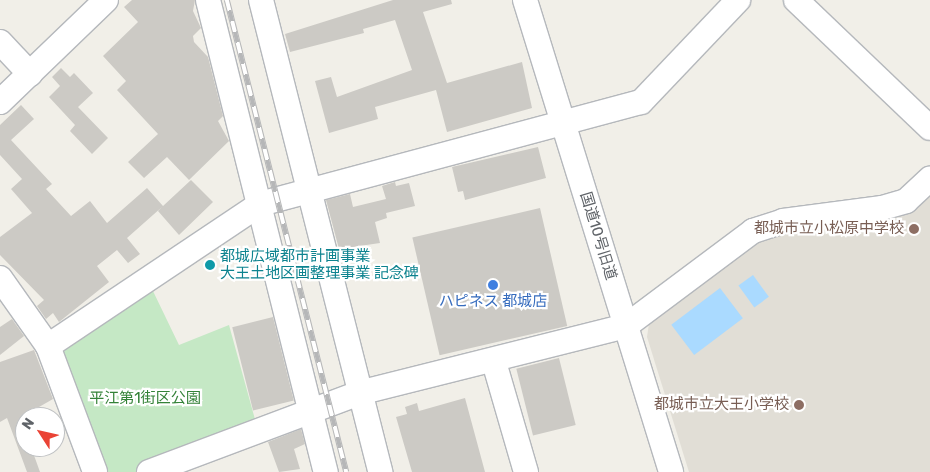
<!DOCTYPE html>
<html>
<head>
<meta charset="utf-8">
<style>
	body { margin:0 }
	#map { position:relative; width:930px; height:472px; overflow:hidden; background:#f1efe8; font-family:Rubik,"Noto Sans JP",sans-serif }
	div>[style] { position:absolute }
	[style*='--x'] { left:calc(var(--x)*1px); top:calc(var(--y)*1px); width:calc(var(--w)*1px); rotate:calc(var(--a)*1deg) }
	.education>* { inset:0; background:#e1ded6 }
	.green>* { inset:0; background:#c5e8c5 }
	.water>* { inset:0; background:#aadaff; transform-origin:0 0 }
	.building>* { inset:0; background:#cccac5; transform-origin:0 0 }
	.roads { filter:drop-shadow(1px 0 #b5b8bc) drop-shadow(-1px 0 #b5b8bc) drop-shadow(0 1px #b5b8bc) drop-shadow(0 -1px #b5b8bc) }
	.minor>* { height:24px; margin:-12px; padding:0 12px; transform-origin:12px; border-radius:12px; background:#fff }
	.rail>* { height:5.5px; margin-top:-2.75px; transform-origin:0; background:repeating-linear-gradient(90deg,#fff 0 11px,#b6b7b8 0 22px); box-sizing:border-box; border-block:1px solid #b6b7b8 }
	.dots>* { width:14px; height:14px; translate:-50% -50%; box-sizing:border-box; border:2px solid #fff; border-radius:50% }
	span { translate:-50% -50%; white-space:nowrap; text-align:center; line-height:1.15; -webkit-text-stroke:4.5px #fff; paint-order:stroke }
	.education-label { font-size:15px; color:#785e54 }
	.right { translate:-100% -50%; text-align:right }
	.street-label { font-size:15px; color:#5f6368 }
	.culture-label { font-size:15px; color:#0d838f }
	.left { translate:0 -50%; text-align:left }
	.shop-label { font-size:15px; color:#366cbe }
	.park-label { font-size:15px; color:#348238 }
	.north { position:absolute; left:15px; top:407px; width:50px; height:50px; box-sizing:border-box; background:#fff; border:1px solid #bfc1c3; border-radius:50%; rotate:305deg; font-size:14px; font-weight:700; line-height:20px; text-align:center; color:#5f6368 }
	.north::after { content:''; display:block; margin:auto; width:18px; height:22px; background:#ea4335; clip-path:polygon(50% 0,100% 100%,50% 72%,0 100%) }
</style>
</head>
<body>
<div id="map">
	<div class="education">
		<i style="clip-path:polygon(930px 188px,930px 472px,689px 472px,647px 337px,650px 317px,755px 236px)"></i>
	</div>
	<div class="green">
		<i style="clip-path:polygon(152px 289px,179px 345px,229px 325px,256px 423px,137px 472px,104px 472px,60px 352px)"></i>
	</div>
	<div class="water">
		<i style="left:753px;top:275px;width:27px;height:18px;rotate:54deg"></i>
		<i style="left:720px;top:288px;width:38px;height:61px;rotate:53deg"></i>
	</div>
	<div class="building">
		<i style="clip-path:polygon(132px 0,195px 0,193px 11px,201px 28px,193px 36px,194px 42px,208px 57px,223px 116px,218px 121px,229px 141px,189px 180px,167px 157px,144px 178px,128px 162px,158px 134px,117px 90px,126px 81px,103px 56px,138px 22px,124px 7px)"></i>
		<i style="clip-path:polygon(393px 0,451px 0,452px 4px,423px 12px,447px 83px,522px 62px,532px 108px,447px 132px,436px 90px,375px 107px,378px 119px,329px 133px,315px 81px,331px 77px,337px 97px,412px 70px,395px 20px,363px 29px,364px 33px,290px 52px,285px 34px)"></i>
		<i style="clip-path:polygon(61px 68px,70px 77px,74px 73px,93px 93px,78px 107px,108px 138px,92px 154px,70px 131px,75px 125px,49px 97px,60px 86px,52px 77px)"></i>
		<i style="clip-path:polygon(21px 105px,34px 119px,11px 140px,52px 184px,46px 189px,71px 216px,90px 201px,107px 223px,147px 188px,163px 206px,191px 180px,213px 202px,179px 235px,158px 211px,162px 207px,127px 238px,140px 254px,128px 263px,117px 250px,97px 266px,109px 282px,59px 322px,53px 313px,46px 319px,37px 306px,44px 300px,0 255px,0 237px,32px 213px,11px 189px,22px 179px,0 155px,0 125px)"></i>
		<i style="clip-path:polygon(538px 147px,546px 178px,465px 200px,463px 191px,458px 192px,452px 167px)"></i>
		<i style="clip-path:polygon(395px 182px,396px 186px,409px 183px,415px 206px,386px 213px,387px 218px,375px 222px,380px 243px,339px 249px,326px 200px,350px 194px,353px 207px,386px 199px,382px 186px)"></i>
		<i style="left:540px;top:208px;width:121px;height:131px;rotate:77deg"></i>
		<i style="left:273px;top:317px;width:86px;height:42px;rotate:76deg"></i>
		<i style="clip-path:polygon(12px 319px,24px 336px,0 355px,0 327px)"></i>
		<i style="clip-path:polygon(34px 350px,53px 399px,25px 415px,25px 447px,31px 447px,40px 472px,27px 472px,7px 418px,0 422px,0 362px)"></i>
		<i style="left:559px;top:358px;width:69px;height:44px;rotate:76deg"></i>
		<i style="clip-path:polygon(465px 398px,485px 472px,412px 472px,396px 417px,407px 414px,405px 407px,417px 403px,419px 411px)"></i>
		<i style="clip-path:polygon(301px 429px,305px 444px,294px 449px,300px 469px,279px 472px,268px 442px)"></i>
	</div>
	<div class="roads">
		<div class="minor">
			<i style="--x:208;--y:0;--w:487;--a:76"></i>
			<i style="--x:261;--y:0;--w:487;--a:75.8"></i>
			<i style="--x:525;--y:0;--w:494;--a:72.8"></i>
			<i style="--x:796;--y:0;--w:185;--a:43.7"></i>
			<i style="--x:0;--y:42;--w:44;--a:46.8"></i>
			<i style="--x:0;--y:102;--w:147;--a:-43.9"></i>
			<i style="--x:0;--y:278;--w:83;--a:54.8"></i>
			<i style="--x:48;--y:346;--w:134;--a:69.5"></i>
			<i style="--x:48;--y:346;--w:255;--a:-33.8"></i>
			<i style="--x:260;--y:204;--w:394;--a:-15"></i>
			<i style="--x:641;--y:102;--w:141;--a:-46.4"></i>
			<i style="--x:494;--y:362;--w:115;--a:73.8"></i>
			<i style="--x:149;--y:472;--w:224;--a:-20.6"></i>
			<i style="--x:359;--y:393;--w:275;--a:-14.1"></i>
			<i style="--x:626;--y:326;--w:159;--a:-36.8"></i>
			<i style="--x:753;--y:231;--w:32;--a:-18"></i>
			<i style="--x:783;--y:221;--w:100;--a:-7.5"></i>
			<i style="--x:882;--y:208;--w:25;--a:-16"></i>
			<i style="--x:906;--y:201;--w:33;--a:-43"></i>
		</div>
	</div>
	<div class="rail">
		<i style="--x:227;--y:0;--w:487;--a:75.8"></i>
	</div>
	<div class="dots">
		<i style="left:914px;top:229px;background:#8d6e63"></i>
		<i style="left:210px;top:265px;background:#0f9aa8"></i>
		<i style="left:493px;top:285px;background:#3f7fe0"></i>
		<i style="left:799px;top:405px;background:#8d6e63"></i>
	</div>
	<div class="education-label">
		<span class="right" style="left:904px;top:229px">都城市立小松原中学校</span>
		<span class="right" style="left:789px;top:405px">都城市立大王小学校</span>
	</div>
	<div class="street-label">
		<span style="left:598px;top:236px;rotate:73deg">国道10号旧道</span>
	</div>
	<div class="culture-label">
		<span class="left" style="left:220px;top:265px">都城広域都市計画事業<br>大王土地区画整理事業 記念碑</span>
	</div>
	<div class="shop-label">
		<span style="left:493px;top:302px">ハピネス 都城店</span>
	</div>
	<div class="park-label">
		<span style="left:145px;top:399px">平江第1街区公園</span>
	</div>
	<div class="north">N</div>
</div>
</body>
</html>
